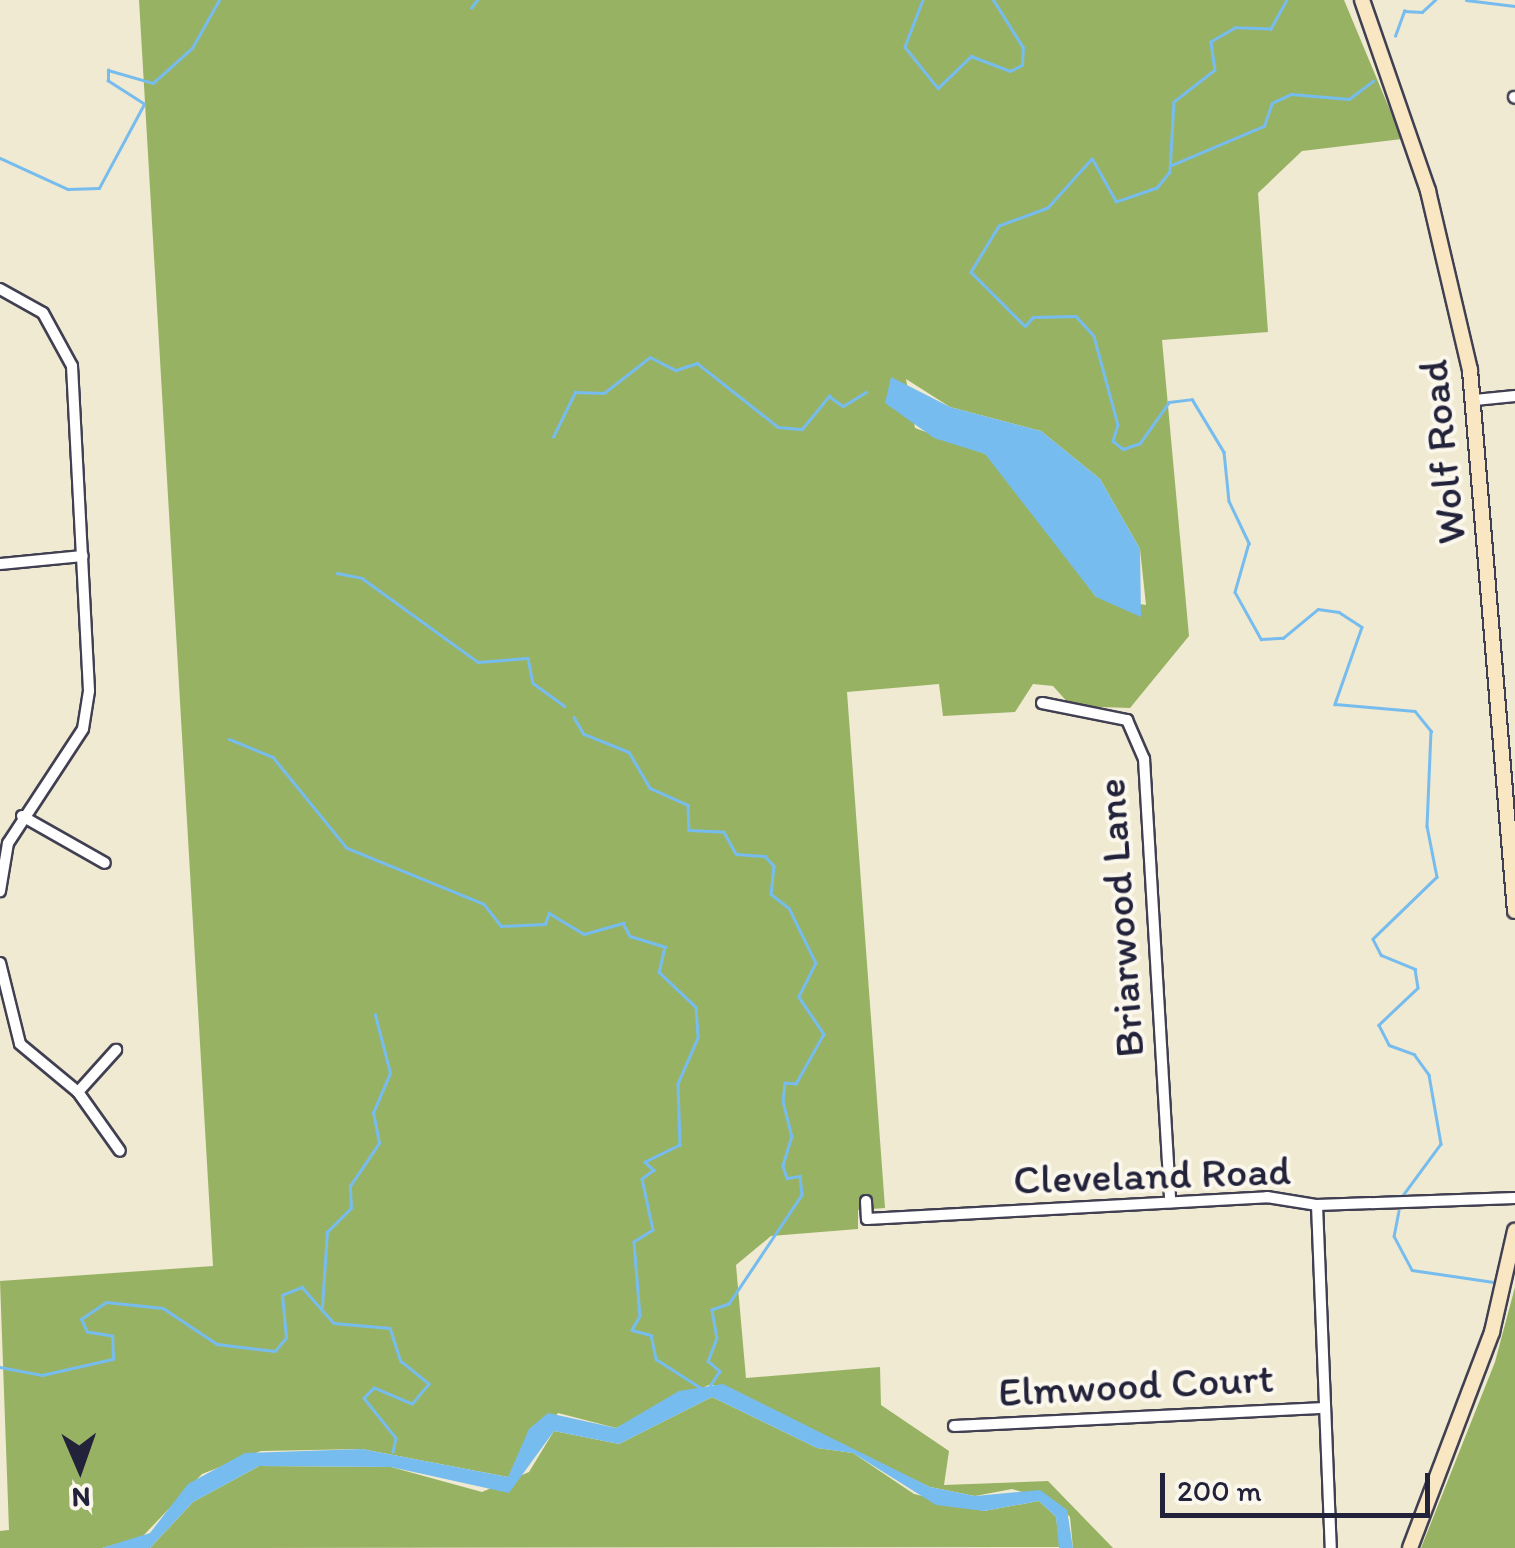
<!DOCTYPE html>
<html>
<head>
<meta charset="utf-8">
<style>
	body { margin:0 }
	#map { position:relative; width:1515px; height:1548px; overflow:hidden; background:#efead1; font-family:Itim,sans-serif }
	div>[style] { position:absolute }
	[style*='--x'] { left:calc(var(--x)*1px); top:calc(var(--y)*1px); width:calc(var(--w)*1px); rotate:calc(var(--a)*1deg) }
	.forest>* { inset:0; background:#98b264 }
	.water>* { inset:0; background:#77bcee }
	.stream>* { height:2.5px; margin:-1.25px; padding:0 1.25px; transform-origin:1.25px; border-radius:1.25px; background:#77bcee }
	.roads { filter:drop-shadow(2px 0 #414052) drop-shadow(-2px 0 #414052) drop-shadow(0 2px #414052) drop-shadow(0 -2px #414052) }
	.street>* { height:10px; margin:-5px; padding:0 5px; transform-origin:5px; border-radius:5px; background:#fff }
	.secondary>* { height:14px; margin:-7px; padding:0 7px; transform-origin:7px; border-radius:7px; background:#f9e7c3 }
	span { translate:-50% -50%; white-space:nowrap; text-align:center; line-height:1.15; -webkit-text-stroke:8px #fbf7ec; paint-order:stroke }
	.street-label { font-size:42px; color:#22223b }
	.north { position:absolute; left:30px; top:1418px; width:100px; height:100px; -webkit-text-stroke:8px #fbf7ec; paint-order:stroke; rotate:178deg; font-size:28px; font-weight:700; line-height:40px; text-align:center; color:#22223b }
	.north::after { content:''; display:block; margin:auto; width:35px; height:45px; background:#22223b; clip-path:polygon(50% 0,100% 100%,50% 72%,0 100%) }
	.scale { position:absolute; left:1160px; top:1473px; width:270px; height:45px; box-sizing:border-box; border:5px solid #22223b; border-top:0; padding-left:12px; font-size:30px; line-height:35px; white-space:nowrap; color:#22223b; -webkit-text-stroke:8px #fbf7ec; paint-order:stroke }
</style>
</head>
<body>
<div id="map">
	<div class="forest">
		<i style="clip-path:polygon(evenodd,139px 0,1344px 0,1402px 139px,1302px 151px,1258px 193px,1268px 332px,1162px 340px,1189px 636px,1130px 708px,1071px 706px,1053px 686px,1033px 684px,1015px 712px,943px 716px,939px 684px,847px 692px,885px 1208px,858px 1210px,858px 1229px,771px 1236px,736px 1265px,746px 1378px,880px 1367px,881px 1405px,949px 1451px,944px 1485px,1048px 1481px,1113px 1548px,1073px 1548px,1070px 1517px,1054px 1501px,1012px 1489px,975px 1496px,930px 1487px,711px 1384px,616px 1428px,558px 1413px,508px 1477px,362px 1449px,261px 1451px,202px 1474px,142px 1537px,102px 1548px,0 1548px,0 1531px,9px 1530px,0 1281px,213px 1266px,139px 0,906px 379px,950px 407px,1041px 431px,1100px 479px,1140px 549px,1146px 605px,1096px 597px,1006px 474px,985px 454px,915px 428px,906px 379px)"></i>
		<i style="clip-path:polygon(1515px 1287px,1515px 1548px,1421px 1548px,1495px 1362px)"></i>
		<i style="clip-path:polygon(712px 1397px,817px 1448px,853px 1453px,914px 1494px,984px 1511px,1039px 1501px,1056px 1517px,1060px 1547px,150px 1548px,193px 1502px,259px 1466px,391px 1467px,482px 1492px,529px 1472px,554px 1431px,619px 1444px)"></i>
	</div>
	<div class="water">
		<i style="clip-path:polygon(891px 377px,950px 407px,1041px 431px,1100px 479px,1140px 549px,1141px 617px,1096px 597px,985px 454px,934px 438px,885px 403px)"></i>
		<i style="clip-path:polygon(723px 1384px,930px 1487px,975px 1496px,1040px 1490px,1067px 1510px,1073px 1548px,1059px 1548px,1056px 1517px,1039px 1501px,984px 1511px,936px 1505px,853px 1453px,817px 1448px,712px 1397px,619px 1444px,554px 1431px,509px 1493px,391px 1467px,259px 1466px,193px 1502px,150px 1548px,102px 1548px,150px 1533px,188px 1484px,245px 1453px,362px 1449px,508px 1477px,529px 1429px,548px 1413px,616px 1428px,679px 1391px)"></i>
	</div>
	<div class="stream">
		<i style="--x:923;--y:0;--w:50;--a:111"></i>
		<i style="--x:905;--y:47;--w:53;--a:51.2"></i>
		<i style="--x:938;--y:88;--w:46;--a:-44.1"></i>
		<i style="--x:971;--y:56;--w:42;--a:21"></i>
		<i style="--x:1010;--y:71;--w:13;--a:-27"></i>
		<i style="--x:1022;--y:65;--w:17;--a:-87"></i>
		<i style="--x:1023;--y:48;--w:57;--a:-122"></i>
		<i style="--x:1287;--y:0;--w:33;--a:119"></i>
		<i style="--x:1271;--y:29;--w:36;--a:-178"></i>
		<i style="--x:1235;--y:28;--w:28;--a:150"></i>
		<i style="--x:1211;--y:42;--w:28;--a:82"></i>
		<i style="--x:1215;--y:70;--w:52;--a:142"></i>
		<i style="--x:1174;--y:102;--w:70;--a:93.3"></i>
		<i style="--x:1170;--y:172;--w:21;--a:129"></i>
		<i style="--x:1157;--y:188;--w:43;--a:161.1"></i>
		<i style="--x:1116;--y:202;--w:49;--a:-119.2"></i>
		<i style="--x:1092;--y:159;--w:66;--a:131.9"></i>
		<i style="--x:1048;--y:208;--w:52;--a:159.8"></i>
		<i style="--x:999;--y:226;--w:54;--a:121.3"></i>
		<i style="--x:971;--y:272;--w:76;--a:45"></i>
		<i style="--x:1025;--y:326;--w:12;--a:-48"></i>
		<i style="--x:1033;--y:317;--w:43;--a:-1.3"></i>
		<i style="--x:1076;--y:316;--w:27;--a:48"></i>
		<i style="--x:1094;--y:336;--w:92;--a:74.9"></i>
		<i style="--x:1118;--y:425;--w:17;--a:107"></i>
		<i style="--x:1113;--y:441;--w:13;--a:39"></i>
		<i style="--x:1123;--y:449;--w:18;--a:-19"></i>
		<i style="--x:1140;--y:443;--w:50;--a:-54.7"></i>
		<i style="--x:1169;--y:402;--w:23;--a:-7"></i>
		<i style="--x:1192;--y:399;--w:62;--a:58.9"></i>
		<i style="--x:1224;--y:452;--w:49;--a:84.2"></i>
		<i style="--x:1229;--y:501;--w:47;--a:64.5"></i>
		<i style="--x:1249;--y:543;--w:51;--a:105.9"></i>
		<i style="--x:1235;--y:592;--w:54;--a:61"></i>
		<i style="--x:1261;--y:639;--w:22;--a:-3"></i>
		<i style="--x:1283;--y:638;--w:45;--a:-39.6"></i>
		<i style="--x:1318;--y:609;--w:21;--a:8"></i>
		<i style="--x:1339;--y:612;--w:27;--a:33"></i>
		<i style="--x:1362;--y:627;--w:82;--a:109.3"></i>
		<i style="--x:1335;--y:704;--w:80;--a:5"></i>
		<i style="--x:1415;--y:711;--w:26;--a:51"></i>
		<i style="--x:1431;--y:731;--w:95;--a:92.4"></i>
		<i style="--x:1427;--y:826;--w:52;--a:78.9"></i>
		<i style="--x:1437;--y:877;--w:89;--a:135.9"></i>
		<i style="--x:1373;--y:939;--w:18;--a:63"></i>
		<i style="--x:1381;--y:955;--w:37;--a:22"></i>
		<i style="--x:1415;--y:969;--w:19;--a:81"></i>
		<i style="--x:1418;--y:988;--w:54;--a:136.5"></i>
		<i style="--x:1379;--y:1025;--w:22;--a:63"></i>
		<i style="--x:1389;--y:1045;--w:27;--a:20"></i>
		<i style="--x:1414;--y:1054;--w:26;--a:54"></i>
		<i style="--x:1429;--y:1075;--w:70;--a:80.1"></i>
		<i style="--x:1441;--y:1144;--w:66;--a:126.3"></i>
		<i style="--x:1466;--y:0;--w:49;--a:7"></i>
		<i style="--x:471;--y:8;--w:10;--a:-53"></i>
		<i style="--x:1395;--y:36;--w:27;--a:-70"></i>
		<i style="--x:1404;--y:11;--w:18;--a:3"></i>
		<i style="--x:1422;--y:12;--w:18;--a:-43"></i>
		<i style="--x:0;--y:158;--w:75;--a:24.5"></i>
		<i style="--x:68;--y:189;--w:31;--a:-2"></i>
		<i style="--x:99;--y:188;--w:95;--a:-61.8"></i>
		<i style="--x:144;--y:104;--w:43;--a:-147.4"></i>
		<i style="--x:108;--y:81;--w:11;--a:-90"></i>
		<i style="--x:108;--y:70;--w:47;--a:16.1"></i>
		<i style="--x:153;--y:83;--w:52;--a:-41.9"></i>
		<i style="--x:192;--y:48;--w:55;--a:-60.6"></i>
		<i style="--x:1172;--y:165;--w:100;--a:-23"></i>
		<i style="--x:1264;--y:126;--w:24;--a:-71"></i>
		<i style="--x:1272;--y:103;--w:21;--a:-25"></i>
		<i style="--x:1291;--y:94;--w:58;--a:4.9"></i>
		<i style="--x:1349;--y:99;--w:30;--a:-37"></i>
		<i style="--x:553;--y:437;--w:50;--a:-63.9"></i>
		<i style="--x:575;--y:392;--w:29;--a:2"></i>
		<i style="--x:604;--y:393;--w:58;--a:-38"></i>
		<i style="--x:650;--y:357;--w:29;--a:27"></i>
		<i style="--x:676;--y:370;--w:22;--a:-18"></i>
		<i style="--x:697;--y:363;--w:103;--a:38.3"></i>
		<i style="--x:778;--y:427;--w:24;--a:5"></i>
		<i style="--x:802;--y:429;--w:43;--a:-50.7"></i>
		<i style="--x:829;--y:396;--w:17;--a:36"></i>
		<i style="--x:843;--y:406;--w:27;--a:-31"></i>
		<i style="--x:337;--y:573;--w:25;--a:11"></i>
		<i style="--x:362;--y:578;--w:143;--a:35.9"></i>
		<i style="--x:478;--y:662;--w:50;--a:-4.6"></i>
		<i style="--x:528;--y:658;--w:25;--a:79"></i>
		<i style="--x:533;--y:683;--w:39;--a:36"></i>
		<i style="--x:574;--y:717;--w:20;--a:60"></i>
		<i style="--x:584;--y:734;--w:48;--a:21.8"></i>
		<i style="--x:629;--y:752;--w:42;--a:59.7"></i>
		<i style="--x:650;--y:788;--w:42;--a:24.1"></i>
		<i style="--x:688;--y:805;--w:25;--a:88"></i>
		<i style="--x:689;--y:830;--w:35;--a:3"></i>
		<i style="--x:724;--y:832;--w:25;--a:61"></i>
		<i style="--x:736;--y:854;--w:29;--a:4"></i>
		<i style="--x:765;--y:856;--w:13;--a:48"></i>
		<i style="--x:774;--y:866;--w:28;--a:96"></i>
		<i style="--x:771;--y:894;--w:23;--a:38"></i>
		<i style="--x:789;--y:908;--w:61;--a:63.9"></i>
		<i style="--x:816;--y:963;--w:38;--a:117"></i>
		<i style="--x:799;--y:997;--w:45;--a:56"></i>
		<i style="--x:824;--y:1034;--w:57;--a:119.2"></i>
		<i style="--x:796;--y:1084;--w:11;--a:-175"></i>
		<i style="--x:785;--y:1083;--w:18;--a:96"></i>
		<i style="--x:783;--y:1101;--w:36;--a:76"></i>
		<i style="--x:792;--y:1136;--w:31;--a:107"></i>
		<i style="--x:783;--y:1166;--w:13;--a:72"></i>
		<i style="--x:787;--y:1178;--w:13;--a:-9"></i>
		<i style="--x:800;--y:1176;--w:19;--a:84"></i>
		<i style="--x:802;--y:1195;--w:131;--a:123.8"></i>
		<i style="--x:729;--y:1304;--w:18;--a:161"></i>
		<i style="--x:712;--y:1310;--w:28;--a:80"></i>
		<i style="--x:717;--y:1338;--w:25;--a:111"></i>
		<i style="--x:708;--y:1361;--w:16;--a:40"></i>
		<i style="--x:720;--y:1371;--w:17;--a:123"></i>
		<i style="--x:229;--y:739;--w:48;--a:22.2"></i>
		<i style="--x:273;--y:757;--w:117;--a:50.9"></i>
		<i style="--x:347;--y:848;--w:148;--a:22.2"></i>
		<i style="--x:484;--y:904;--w:28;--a:52"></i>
		<i style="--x:501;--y:926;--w:44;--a:-2.6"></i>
		<i style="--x:545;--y:924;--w:12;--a:-70"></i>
		<i style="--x:549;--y:913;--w:41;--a:31"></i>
		<i style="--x:584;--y:934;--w:41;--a:-15.8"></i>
		<i style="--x:623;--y:923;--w:15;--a:62"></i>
		<i style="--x:630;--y:936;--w:37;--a:17"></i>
		<i style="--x:665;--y:947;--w:26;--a:103"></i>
		<i style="--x:659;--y:972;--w:51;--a:43.4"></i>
		<i style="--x:696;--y:1007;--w:31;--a:86"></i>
		<i style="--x:698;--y:1038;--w:50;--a:113.5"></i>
		<i style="--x:678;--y:1084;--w:61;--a:88.1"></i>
		<i style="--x:680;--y:1145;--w:39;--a:154"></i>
		<i style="--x:645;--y:1162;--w:12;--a:42"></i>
		<i style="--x:654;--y:1170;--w:15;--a:143"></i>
		<i style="--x:642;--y:1179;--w:52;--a:77.8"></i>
		<i style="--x:653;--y:1230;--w:22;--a:148"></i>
		<i style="--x:634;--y:1242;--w:74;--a:85.4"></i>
		<i style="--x:640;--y:1316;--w:16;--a:120"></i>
		<i style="--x:632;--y:1330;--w:20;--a:15"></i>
		<i style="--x:651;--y:1335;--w:25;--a:78"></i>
		<i style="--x:656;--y:1359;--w:54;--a:32.8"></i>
		<i style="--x:1399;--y:1211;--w:25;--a:101"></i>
		<i style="--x:1394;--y:1236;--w:38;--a:62"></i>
		<i style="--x:1412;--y:1270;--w:89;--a:8.4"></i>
		<i style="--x:322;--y:1307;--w:75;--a:-86.2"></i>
		<i style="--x:327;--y:1232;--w:34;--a:-45"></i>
		<i style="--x:351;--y:1208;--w:22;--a:-93"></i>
		<i style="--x:350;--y:1186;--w:52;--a:-56"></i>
		<i style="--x:379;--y:1143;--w:31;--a:-101"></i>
		<i style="--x:373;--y:1113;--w:43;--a:-67"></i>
		<i style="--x:390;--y:1073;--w:60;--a:-104.5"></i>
		<i style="--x:0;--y:1367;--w:43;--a:10.8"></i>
		<i style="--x:42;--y:1375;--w:73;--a:-12.7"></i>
		<i style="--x:113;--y:1359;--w:23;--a:-92"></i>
		<i style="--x:112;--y:1336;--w:25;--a:-171"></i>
		<i style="--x:87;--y:1332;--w:14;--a:-115"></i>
		<i style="--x:81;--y:1319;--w:30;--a:-34"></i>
		<i style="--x:106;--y:1302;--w:57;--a:6"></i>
		<i style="--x:163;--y:1308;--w:65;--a:33.7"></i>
		<i style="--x:217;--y:1344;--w:58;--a:6.9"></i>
		<i style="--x:275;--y:1351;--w:17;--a:-50"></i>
		<i style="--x:286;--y:1338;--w:43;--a:-95.3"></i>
		<i style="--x:282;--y:1295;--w:22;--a:-22"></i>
		<i style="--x:302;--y:1287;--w:48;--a:48.4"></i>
		<i style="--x:334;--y:1323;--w:56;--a:5.1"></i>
		<i style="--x:390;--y:1328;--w:35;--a:72"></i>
		<i style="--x:401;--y:1361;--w:36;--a:39"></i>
		<i style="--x:429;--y:1384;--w:26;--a:130"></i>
		<i style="--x:412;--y:1404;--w:41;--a:-157.2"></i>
		<i style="--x:374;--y:1388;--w:14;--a:135"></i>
		<i style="--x:364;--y:1398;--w:51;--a:51.3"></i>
		<i style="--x:396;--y:1438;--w:14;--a:102"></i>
	</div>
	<div class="roads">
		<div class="street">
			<i style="--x:1514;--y:97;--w:1;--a:45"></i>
			<i style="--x:0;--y:289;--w:49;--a:29.2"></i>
			<i style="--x:43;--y:313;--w:60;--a:61.3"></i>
			<i style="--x:72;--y:366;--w:325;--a:87"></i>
			<i style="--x:89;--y:691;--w:38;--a:99"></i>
			<i style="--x:83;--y:729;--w:136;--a:123.3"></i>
			<i style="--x:8;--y:843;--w:49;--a:99.5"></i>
			<i style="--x:1475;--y:400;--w:40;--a:-5.7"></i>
			<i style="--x:0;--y:564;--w:83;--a:-5.5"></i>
			<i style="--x:1042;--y:703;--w:87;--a:11.3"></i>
			<i style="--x:1127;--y:720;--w:43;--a:66.4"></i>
			<i style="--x:1144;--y:759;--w:444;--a:86.6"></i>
			<i style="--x:22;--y:816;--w:95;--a:29.5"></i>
			<i style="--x:0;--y:963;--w:83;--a:76.1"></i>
			<i style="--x:20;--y:1044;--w:75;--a:39.6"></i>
			<i style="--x:78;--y:1092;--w:72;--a:54.6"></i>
			<i style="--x:78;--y:1092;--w:57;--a:-47.9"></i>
			<i style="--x:866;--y:1201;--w:18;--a:87"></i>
			<i style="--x:867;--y:1219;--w:401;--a:-3.1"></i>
			<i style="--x:1267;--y:1197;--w:51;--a:9.1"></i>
			<i style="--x:1317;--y:1205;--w:198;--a:-2"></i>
			<i style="--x:1317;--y:1205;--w:343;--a:87.7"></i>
			<i style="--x:954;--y:1426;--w:366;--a:-2.8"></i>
		</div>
		<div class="secondary">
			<i style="--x:1362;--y:0;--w:202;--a:70.9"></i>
			<i style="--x:1428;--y:191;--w:184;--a:76.8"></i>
			<i style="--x:1470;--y:370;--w:543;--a:85.25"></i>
			<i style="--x:1410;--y:1548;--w:231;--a:-69.2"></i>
			<i style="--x:1492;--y:1332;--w:104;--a:-77.2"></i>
		</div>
	</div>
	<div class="street-label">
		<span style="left:1442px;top:452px;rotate:-96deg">Wolf Road</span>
		<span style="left:1120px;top:918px;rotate:-94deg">Briarwood Lane</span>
		<span style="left:1152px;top:1175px;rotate:-2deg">Cleveland Road</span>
		<span style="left:1136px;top:1385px;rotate:-3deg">Elmwood Court</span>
	</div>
	<div class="north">N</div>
	<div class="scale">200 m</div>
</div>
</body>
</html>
